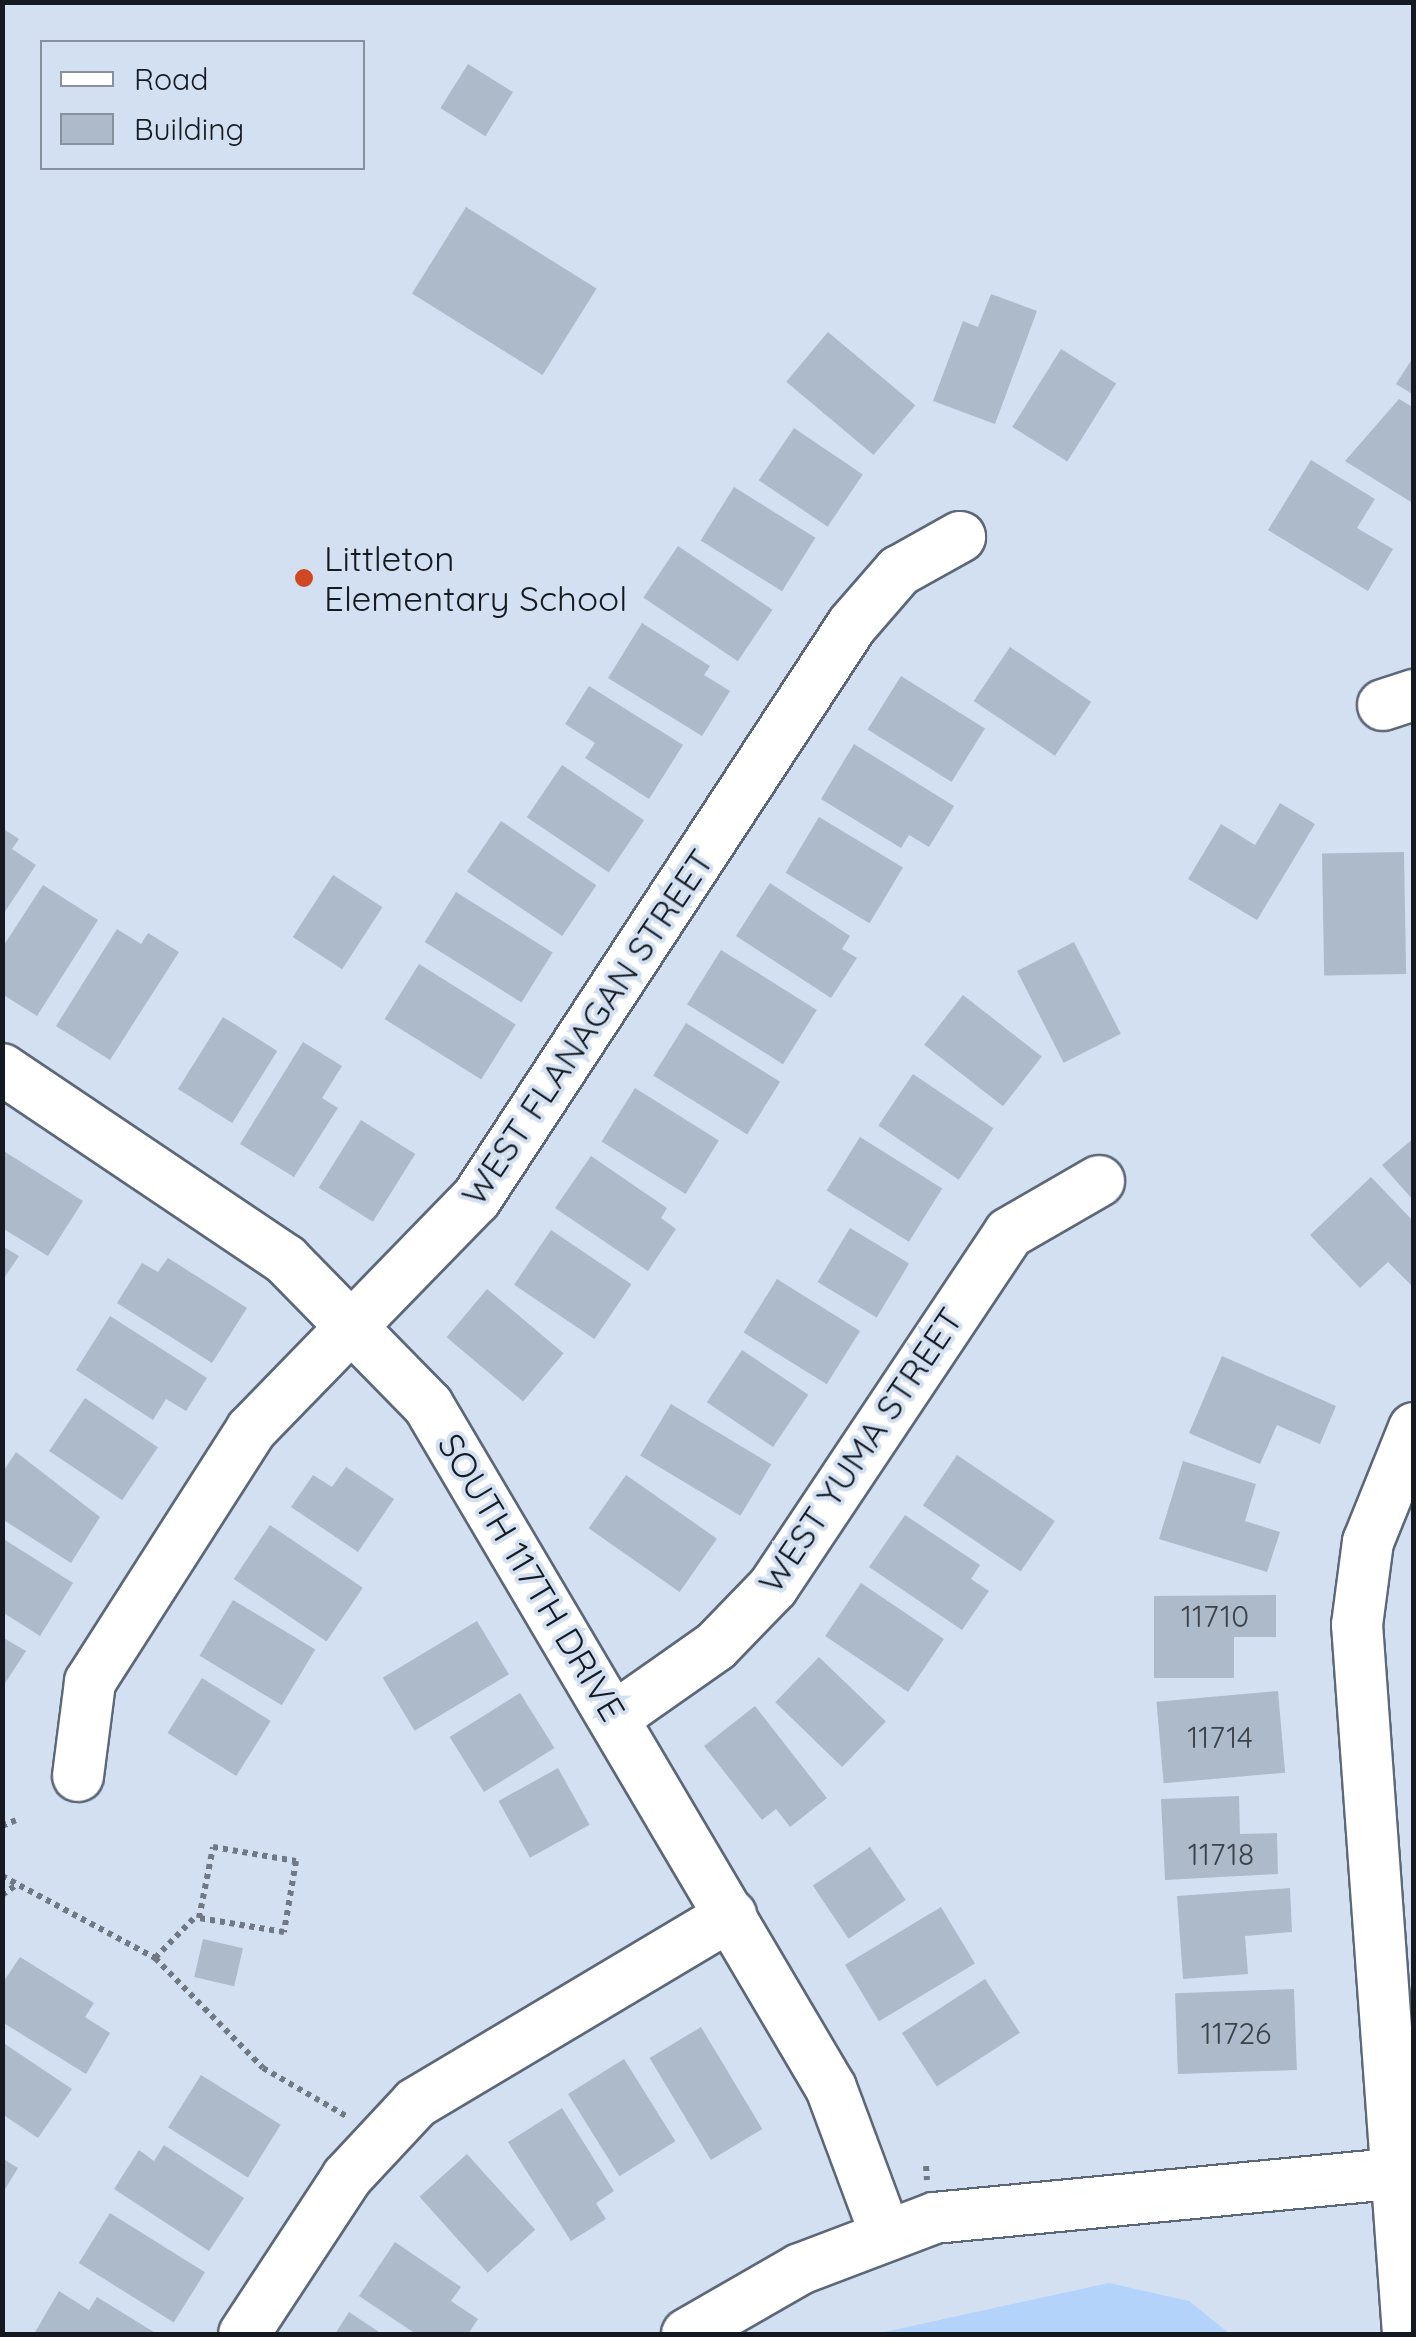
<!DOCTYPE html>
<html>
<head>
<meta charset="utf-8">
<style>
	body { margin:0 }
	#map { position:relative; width:1416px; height:2337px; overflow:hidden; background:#d3e0f2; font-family:Quicksand,sans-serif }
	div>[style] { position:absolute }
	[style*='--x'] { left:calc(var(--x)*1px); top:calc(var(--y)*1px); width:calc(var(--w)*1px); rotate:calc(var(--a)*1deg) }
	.green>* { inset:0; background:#b4d3fa }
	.building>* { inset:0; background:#adbaca; transform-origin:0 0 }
	.path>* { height:6px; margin-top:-3px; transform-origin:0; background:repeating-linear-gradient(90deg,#707884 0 5px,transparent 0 10px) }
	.roads { filter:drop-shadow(2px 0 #5c6877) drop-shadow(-2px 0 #5c6877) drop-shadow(0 2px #5c6877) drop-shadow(0 -2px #5c6877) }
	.minor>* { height:50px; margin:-25px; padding:0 25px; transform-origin:25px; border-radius:25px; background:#fff }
	.dots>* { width:28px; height:28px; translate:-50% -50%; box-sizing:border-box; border:5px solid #d3e0f2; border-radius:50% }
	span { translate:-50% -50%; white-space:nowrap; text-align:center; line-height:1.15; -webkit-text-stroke:8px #d3e0f2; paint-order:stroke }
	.number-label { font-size:30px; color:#3b424a }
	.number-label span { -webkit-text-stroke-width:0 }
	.poi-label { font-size:35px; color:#151a20 }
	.left { translate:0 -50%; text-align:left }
	.street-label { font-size:35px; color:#151a20 }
	.frame { position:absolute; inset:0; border:5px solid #151a20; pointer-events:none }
	.legend { position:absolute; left:40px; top:40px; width:325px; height:130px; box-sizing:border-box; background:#d3e0f2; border:2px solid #87919e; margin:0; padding:12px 18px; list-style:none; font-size:30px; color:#151a20 }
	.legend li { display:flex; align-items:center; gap:20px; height:50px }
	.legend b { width:50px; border:2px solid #87919e }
</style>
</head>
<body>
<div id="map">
	<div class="green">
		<i style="clip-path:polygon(1109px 2283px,1189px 2301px,1230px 2334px,875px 2334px)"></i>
	</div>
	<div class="building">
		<i style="left:468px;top:64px;width:53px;height:52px;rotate:32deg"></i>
		<i style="left:466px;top:207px;width:154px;height:102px;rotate:32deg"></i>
		<i style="clip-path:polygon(991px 294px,1037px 311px,995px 424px,933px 401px,963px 321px,978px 327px)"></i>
		<i style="left:828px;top:332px;width:114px;height:65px;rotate:40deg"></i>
		<i style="left:1061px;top:349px;width:65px;height:92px;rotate:32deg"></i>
		<i style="clip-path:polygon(1414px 356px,1414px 395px,1396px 384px)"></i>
		<i style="clip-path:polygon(1399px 399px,1414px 408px,1411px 502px,1345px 461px)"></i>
		<i style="left:794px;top:428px;width:83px;height:63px;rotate:34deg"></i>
		<i style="clip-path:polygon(1311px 460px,1375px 499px,1357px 528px,1393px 549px,1368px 591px,1268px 530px)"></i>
		<i style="left:734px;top:487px;width:96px;height:63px;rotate:32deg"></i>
		<i style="left:678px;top:546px;width:114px;height:62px;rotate:34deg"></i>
		<i style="clip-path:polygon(642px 623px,710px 666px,704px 675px,730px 691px,702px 736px,608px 678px)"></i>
		<i style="left:1010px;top:647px;width:98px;height:65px;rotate:34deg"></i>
		<i style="left:901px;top:676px;width:99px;height:63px;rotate:32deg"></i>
		<i style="clip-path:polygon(589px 686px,683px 745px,649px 799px,585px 758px,595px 743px,565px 724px)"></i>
		<i style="clip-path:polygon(854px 744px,954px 806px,929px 847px,909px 835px,901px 848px,821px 799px)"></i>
		<i style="left:562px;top:765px;width:99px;height:63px;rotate:34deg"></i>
		<i style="clip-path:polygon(1280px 803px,1315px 824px,1257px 920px,1188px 879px,1221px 824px,1255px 845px)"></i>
		<i style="left:819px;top:817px;width:98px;height:65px;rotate:31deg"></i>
		<i style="left:501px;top:821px;width:115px;height:61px;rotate:34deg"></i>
		<i style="clip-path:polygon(2px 828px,19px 839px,12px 849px,36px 865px,2px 916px)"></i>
		<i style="left:1404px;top:852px;width:122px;height:82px;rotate:89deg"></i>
		<i style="left:333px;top:875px;width:59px;height:74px;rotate:33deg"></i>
		<i style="clip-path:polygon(770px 883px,850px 936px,842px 949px,857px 958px,831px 998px,736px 936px)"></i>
		<i style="clip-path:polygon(43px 885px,98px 920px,37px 1016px,2px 994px,2px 948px)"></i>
		<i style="left:456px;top:892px;width:114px;height:59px;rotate:32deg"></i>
		<i style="clip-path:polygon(117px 929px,141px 944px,148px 933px,179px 952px,110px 1060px,56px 1026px)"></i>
		<i style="left:1074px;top:942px;width:103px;height:64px;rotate:63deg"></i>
		<i style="left:721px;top:950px;width:113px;height:64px;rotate:32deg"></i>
		<i style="left:419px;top:964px;width:114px;height:65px;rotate:32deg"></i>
		<i style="left:963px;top:995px;width:100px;height:63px;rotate:38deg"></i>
		<i style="left:223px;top:1017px;width:64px;height:85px;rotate:32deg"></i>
		<i style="left:686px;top:1023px;width:111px;height:62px;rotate:32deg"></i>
		<i style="clip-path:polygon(303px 1042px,342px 1066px,322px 1098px,338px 1108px,294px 1177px,240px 1144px)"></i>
		<i style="left:913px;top:1074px;width:97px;height:62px;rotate:34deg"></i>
		<i style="left:635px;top:1088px;width:99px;height:63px;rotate:32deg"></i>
		<i style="left:361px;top:1120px;width:64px;height:80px;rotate:32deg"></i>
		<i style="left:860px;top:1137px;width:97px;height:63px;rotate:32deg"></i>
		<i style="clip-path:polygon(1414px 1138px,1414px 1201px,1382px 1165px)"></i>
		<i style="clip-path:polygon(2px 1150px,83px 1201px,48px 1256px,2px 1228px)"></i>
		<i style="clip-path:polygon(591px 1156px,667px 1208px,661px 1218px,676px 1229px,648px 1271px,555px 1208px)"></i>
		<i style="clip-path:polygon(1371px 1177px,1414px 1222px,1414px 1288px,1388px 1262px,1360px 1288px,1310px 1235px)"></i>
		<i style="left:850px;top:1228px;width:69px;height:63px;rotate:31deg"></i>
		<i style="left:551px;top:1230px;width:97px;height:66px;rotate:34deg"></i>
		<i style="clip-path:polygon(2px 1246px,19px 1256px,2px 1281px)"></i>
		<i style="clip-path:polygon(168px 1258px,247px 1308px,212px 1363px,117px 1303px,142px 1263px,158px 1272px)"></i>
		<i style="left:777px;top:1279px;width:98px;height:63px;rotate:32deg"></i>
		<i style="left:487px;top:1289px;width:100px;height:63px;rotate:40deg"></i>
		<i style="clip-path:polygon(110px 1316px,207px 1378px,186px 1411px,166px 1399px,153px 1420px,76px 1370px)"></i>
		<i style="left:742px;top:1350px;width:80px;height:63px;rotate:34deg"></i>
		<i style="clip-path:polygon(1222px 1356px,1336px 1406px,1320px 1444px,1277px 1425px,1260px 1464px,1189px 1433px)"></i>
		<i style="left:85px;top:1398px;width:88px;height:64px;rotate:34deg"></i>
		<i style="left:671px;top:1404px;width:117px;height:60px;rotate:31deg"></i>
		<i style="clip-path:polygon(16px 1452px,100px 1517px,71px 1563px,2px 1519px,2px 1473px)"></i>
		<i style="left:957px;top:1455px;width:118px;height:61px;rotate:34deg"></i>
		<i style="clip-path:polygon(1183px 1461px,1256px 1484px,1245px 1521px,1280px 1532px,1267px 1572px,1159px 1539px)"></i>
		<i style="clip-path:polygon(346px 1467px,394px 1499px,358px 1552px,291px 1507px,313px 1475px,332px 1487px)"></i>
		<i style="left:626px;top:1475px;width:111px;height:65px;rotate:35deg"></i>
		<i style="clip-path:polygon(905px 1515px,980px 1565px,971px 1579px,989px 1591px,962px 1630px,869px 1567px)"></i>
		<i style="left:270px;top:1525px;width:112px;height:65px;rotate:34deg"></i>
		<i style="clip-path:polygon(2px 1538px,73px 1583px,40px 1636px,2px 1612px)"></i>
		<i style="left:861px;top:1583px;width:100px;height:64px;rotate:34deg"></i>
		<i style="clip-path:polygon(1276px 1595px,1276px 1637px,1234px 1637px,1234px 1678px,1154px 1678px,1154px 1596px)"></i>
		<i style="left:233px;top:1600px;width:96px;height:65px;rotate:31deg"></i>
		<i style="left:477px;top:1621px;width:62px;height:110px;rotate:59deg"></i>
		<i style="clip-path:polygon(2px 1637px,26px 1651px,2px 1688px)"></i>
		<i style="left:819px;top:1657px;width:93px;height:63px;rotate:44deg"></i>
		<i style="left:202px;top:1678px;width:81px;height:65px;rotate:32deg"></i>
		<i style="left:1278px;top:1691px;width:82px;height:122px;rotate:85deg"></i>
		<i style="left:520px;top:1693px;width:65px;height:83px;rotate:58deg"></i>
		<i style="clip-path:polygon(755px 1706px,827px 1798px,790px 1827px,776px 1809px,762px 1820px,704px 1746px)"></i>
		<i style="left:558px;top:1768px;width:65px;height:68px;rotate:61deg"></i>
		<i style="clip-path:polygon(1239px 1796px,1240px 1834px,1277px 1833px,1278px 1874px,1165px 1880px,1161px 1799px)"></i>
		<i style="left:870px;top:1847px;width:64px;height:69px;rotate:56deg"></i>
		<i style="clip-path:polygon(1290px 1888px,1292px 1932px,1245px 1936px,1248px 1974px,1183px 1979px,1177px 1896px)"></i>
		<i style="left:941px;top:1907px;width:66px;height:112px;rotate:59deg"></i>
		<i style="left:203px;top:1939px;width:41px;height:39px;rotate:13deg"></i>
		<i style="clip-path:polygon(20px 1957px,94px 2003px,85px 2017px,110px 2033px,86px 2074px,2px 2022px,2px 1984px)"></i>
		<i style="left:985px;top:1979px;width:64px;height:99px;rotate:57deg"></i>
		<i style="left:1294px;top:1989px;width:81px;height:119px;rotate:88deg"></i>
		<i style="left:701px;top:2027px;width:119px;height:60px;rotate:59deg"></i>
		<i style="clip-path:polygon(2px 2042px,72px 2089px,38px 2138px,2px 2114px)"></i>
		<i style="left:624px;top:2059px;width:97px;height:66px;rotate:58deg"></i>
		<i style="left:201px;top:2075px;width:94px;height:62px;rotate:32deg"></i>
		<i style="clip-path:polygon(562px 2108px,614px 2191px,596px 2203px,606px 2219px,571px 2241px,508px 2142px)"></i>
		<i style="clip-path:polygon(164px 2145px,244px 2198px,209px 2251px,114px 2189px,139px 2150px,154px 2161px)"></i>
		<i style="left:467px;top:2154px;width:102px;height:64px;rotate:48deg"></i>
		<i style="clip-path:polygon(2px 2158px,18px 2168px,2px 2194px)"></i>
		<i style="left:110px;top:2213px;width:112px;height:59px;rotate:32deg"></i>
		<i style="clip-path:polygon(395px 2242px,461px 2287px,451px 2301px,478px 2319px,468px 2334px,416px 2334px,359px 2296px)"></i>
		<i style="clip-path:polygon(59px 2291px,89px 2310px,97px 2297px,157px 2334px,34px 2334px)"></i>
		<i style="clip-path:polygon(349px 2312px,382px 2334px,335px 2334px)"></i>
	</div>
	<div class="path">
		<i style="--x:2;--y:1826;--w:15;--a:-23"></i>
		<i style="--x:213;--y:1847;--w:84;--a:9.6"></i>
		<i style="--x:296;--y:1861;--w:72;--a:99.6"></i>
		<i style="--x:284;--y:1932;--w:86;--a:-170.6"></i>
		<i style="--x:199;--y:1918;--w:72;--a:-78.8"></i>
		<i style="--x:2;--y:1876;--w:174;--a:28.2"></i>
		<i style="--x:155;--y:1958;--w:154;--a:45.5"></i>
		<i style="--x:263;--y:2068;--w:96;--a:30"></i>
		<i style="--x:2;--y:1895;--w:16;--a:-35"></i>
		<i style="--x:155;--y:1958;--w:60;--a:-45.7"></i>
		<i style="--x:926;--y:2166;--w:14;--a:86"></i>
	</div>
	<div class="roads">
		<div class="minor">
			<i style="--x:1383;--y:705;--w:33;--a:-18"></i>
			<i style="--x:2;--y:1069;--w:342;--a:33.9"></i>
			<i style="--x:286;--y:1260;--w:203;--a:45.6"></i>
			<i style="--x:428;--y:1405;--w:793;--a:59.46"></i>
			<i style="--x:831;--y:2088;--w:155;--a:69.6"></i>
			<i style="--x:615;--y:1717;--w:123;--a:-35.1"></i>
			<i style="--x:716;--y:1646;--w:82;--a:-46"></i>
			<i style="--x:773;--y:1587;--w:425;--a:-56.3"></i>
			<i style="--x:1009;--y:1233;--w:104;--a:-30"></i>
			<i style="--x:78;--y:1776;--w:95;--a:-82.7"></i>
			<i style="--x:90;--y:1682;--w:299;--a:-57.4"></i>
			<i style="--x:251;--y:1430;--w:322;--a:-45.8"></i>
			<i style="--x:476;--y:1199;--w:686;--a:-56.77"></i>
			<i style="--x:852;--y:625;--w:72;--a:-49"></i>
			<i style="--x:899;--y:571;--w:70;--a:-29.1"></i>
			<i style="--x:244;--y:2334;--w:188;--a:-56.7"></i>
			<i style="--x:347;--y:2177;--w:101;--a:-47"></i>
			<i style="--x:416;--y:2103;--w:367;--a:-30.8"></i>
			<i style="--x:687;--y:2334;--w:130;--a:-29.9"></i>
			<i style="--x:800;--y:2269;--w:143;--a:-20.8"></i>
			<i style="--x:934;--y:2218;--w:482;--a:-5.5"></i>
			<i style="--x:1408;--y:2334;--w:711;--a:-94.11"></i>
			<i style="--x:1357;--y:1625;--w:84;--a:-82.5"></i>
			<i style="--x:1368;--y:1542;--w:123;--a:-68"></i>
		</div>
	</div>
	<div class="dots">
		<i style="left:304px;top:578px;background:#d04724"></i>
	</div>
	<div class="number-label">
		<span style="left:1215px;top:1616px">11710</span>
		<span style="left:1220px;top:1737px">11714</span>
		<span style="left:1221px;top:1854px">11718</span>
		<span style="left:1236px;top:2033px">11726</span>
	</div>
	<div class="poi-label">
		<span class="left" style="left:324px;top:578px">Littleton<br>Elementary School</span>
	</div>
	<div class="street-label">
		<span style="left:587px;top:1027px;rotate:-56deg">WEST FLANAGAN STREET</span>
		<span style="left:860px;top:1450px;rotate:-56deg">WEST YUMA STREET</span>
		<span style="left:532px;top:1577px;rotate:59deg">SOUTH 117TH DRIVE</span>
	</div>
	<div class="frame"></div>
	<ul class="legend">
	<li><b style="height:12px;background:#fff"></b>Road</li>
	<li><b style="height:28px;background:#adbaca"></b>Building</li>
	</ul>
</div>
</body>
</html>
